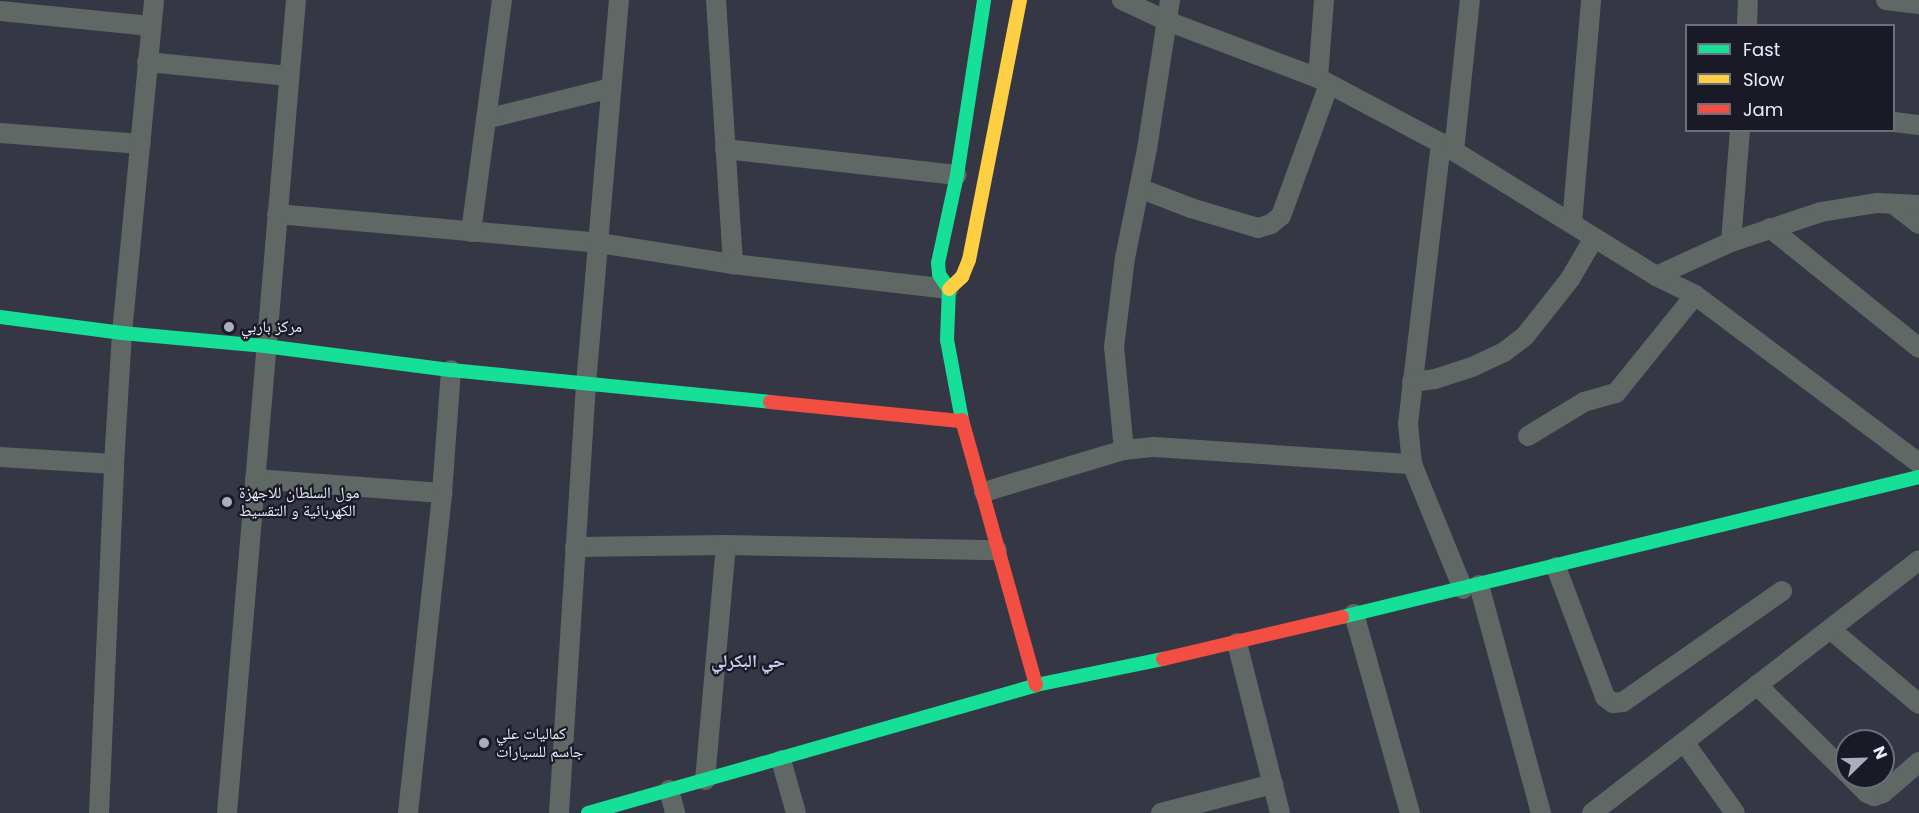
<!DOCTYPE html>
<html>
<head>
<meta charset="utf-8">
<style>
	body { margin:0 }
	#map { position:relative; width:1919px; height:813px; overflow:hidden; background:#353745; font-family:Poppins,"Noto Naskh Arabic",sans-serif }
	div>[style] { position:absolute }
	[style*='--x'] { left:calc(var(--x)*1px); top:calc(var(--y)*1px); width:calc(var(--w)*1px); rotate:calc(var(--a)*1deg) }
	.street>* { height:20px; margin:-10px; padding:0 10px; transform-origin:10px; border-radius:10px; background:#5f6864 }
	.fast>* { height:14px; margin:-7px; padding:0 7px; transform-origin:7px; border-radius:7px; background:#16e098 }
	.slow>* { height:14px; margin:-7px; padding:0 7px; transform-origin:7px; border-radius:7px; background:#ffcf43 }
	.jam>* { height:14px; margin:-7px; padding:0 7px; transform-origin:7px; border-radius:7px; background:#f24e42 }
	.dots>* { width:16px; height:16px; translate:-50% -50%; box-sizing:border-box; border:3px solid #191a26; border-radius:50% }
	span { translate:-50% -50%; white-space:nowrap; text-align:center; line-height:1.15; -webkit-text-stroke:4.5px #191a26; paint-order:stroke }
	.poi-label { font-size:16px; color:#ebedfe }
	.left { translate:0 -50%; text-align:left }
	.neighbourhood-label { font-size:18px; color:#c9cdee; font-weight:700 }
	.legend { position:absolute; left:1685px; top:24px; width:210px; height:108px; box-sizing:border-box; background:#191a26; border:2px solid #6d6e7c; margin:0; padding:8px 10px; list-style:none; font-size:18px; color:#ebedfe }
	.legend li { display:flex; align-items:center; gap:12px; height:30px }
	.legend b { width:30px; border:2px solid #6d6e7c }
	.north { position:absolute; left:1835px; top:729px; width:60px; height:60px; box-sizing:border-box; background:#191a26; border:2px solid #6d6e7c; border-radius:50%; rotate:67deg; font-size:16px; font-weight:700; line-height:24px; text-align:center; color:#ebedfe }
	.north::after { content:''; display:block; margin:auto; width:21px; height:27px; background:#abadbd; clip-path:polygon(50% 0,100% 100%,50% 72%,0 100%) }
</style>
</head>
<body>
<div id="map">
	<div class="street">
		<i style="--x:716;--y:0;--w:265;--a:86.3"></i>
		<i style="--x:1122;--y:0;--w:50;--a:25"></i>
		<i style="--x:1167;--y:21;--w:161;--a:20.7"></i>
		<i style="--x:1318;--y:78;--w:139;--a:27.9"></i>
		<i style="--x:1441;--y:143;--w:253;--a:31.7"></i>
		<i style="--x:1656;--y:276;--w:43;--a:26"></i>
		<i style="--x:1695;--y:295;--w:280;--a:36.9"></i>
		<i style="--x:1886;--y:0;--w:33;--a:7"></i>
		<i style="--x:0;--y:11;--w:151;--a:5.7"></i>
		<i style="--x:1747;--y:26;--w:26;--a:-88"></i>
		<i style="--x:147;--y:62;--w:143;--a:5.6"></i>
		<i style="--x:1318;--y:78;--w:78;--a:-85.6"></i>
		<i style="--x:486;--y:119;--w:129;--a:-13.9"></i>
		<i style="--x:1894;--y:122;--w:25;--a:7"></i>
		<i style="--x:0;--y:133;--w:141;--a:4.5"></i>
		<i style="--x:1441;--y:143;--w:283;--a:96.7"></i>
		<i style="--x:1408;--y:424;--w:40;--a:84.3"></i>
		<i style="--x:1412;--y:464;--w:135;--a:67.8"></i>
		<i style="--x:725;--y:149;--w:233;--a:6.4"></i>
		<i style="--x:1454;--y:151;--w:152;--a:-84"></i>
		<i style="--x:1139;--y:188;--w:56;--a:21"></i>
		<i style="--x:1191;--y:208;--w:70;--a:16.6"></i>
		<i style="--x:1258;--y:228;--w:14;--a:-17"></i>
		<i style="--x:1271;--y:224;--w:13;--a:-39"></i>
		<i style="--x:1281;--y:216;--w:140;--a:-70"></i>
		<i style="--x:1896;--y:206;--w:29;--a:38"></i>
		<i style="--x:277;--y:214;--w:323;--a:5.1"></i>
		<i style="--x:599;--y:243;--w:136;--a:8.9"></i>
		<i style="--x:733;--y:264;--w:217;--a:6.6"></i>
		<i style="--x:1572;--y:223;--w:224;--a:-85.1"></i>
		<i style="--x:1770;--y:228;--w:191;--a:38.8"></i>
		<i style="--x:471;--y:232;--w:234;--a:-82.4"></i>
		<i style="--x:1731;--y:242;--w:112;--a:-85.4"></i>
		<i style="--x:1656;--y:276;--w:82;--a:-24.4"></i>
		<i style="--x:1731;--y:242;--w:95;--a:-18.4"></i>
		<i style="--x:1821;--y:212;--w:57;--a:-9.1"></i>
		<i style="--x:1877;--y:203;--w:42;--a:2.7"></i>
		<i style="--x:1412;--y:382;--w:23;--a:-7"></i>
		<i style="--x:1435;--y:379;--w:39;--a:-18"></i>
		<i style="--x:1472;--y:367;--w:35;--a:-25"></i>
		<i style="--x:1504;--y:352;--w:26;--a:-37"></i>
		<i style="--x:1525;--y:336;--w:73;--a:-51.7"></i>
		<i style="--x:1570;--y:279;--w:48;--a:-59.7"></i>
		<i style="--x:1528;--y:436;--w:66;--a:-31.3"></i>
		<i style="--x:1584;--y:402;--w:33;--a:-16"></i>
		<i style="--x:1616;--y:393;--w:126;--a:-51.1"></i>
		<i style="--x:1124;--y:450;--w:103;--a:-95.5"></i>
		<i style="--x:1114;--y:347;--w:90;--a:-83"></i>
		<i style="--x:1125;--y:258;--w:111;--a:-78.6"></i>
		<i style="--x:1147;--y:149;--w:151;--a:-81.2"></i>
		<i style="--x:0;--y:457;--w:114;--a:3.5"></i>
		<i style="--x:255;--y:479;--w:188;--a:4.3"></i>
		<i style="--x:984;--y:492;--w:146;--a:-16.7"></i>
		<i style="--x:1124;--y:450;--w:30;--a:-6"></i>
		<i style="--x:1154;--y:447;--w:259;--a:3.8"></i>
		<i style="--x:575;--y:547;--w:151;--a:-0.8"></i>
		<i style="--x:726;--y:545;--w:271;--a:1.1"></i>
		<i style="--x:1556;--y:567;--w:139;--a:69.3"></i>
		<i style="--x:1605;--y:697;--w:10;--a:37"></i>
		<i style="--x:1613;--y:703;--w:10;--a:-6"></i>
		<i style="--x:1623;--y:702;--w:194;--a:-34.9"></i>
		<i style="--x:1479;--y:585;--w:236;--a:74.8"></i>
		<i style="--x:1354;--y:614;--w:207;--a:74.3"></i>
		<i style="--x:1830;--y:629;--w:116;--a:40.1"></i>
		<i style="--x:1237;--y:643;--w:175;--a:75.8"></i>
		<i style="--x:1757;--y:685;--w:126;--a:44.4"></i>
		<i style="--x:1684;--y:742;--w:87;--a:54.3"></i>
		<i style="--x:781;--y:760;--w:55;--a:74.2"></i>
		<i style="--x:1851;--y:777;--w:23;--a:45"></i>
		<i style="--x:1867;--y:793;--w:8;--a:23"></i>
		<i style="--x:1874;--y:796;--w:9;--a:-18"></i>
		<i style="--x:1883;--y:793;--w:48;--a:-40.7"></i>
		<i style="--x:705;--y:780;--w:236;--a:-84.9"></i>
		<i style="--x:669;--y:790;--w:24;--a:75"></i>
		<i style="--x:99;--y:813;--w:349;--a:-87.5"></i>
		<i style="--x:114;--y:464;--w:131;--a:-86.5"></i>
		<i style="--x:122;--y:333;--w:335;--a:-84.5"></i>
		<i style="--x:227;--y:813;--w:816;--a:-85.15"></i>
		<i style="--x:408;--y:813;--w:322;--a:-83.9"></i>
		<i style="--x:442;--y:493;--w:123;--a:-85.8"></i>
		<i style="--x:559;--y:813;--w:430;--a:-86.4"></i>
		<i style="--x:586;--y:384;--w:385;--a:-85.1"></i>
		<i style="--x:1161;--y:813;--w:116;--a:-14.5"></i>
		<i style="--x:1592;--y:813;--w:413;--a:-37.7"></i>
	</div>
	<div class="fast">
		<i style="--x:0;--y:317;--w:123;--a:7.5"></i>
		<i style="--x:122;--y:333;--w:144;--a:5.2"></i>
		<i style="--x:265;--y:346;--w:188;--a:7.4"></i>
		<i style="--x:451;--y:370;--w:321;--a:5.7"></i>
		<i style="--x:962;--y:420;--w:81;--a:-100.6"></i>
		<i style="--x:947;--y:340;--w:51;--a:-87.8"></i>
		<i style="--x:949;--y:289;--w:18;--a:-124"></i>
		<i style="--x:939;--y:274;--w:11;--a:-95"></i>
		<i style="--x:938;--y:263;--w:90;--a:-77.8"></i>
		<i style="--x:957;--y:175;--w:177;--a:-81.2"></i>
		<i style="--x:1342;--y:617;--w:594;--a:-13.64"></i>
		<i style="--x:588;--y:813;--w:466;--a:-15.9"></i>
		<i style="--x:1036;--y:685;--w:130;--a:-11.6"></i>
	</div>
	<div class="slow">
		<i style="--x:949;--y:289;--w:18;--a:-43"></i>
		<i style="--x:962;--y:277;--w:18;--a:-68"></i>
		<i style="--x:969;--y:260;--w:265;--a:-78.9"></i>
	</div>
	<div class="jam">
		<i style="--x:770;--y:402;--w:193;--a:5.7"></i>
		<i style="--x:962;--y:420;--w:275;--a:74.4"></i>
		<i style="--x:1163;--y:659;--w:184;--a:-13.2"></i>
	</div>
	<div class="dots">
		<i style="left:229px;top:327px;background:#abadbd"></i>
		<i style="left:227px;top:502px;background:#abadbd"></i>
		<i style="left:484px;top:743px;background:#abadbd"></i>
	</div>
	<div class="poi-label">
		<span class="left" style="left:241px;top:327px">مركز باربي</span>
		<span class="left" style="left:239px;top:502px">مول السلطان للاجهزة<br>الكهربائية و التقسيط</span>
		<span class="left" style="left:496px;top:743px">كماليات علي<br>جاسم للسيارات</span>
	</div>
	<div class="neighbourhood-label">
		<span style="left:748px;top:661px">حي البكرلي</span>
	</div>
	<ul class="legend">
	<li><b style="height:8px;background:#16e098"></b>Fast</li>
	<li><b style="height:8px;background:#ffcf43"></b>Slow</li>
	<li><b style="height:8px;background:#f24e42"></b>Jam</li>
	</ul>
	<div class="north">N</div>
</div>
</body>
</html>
